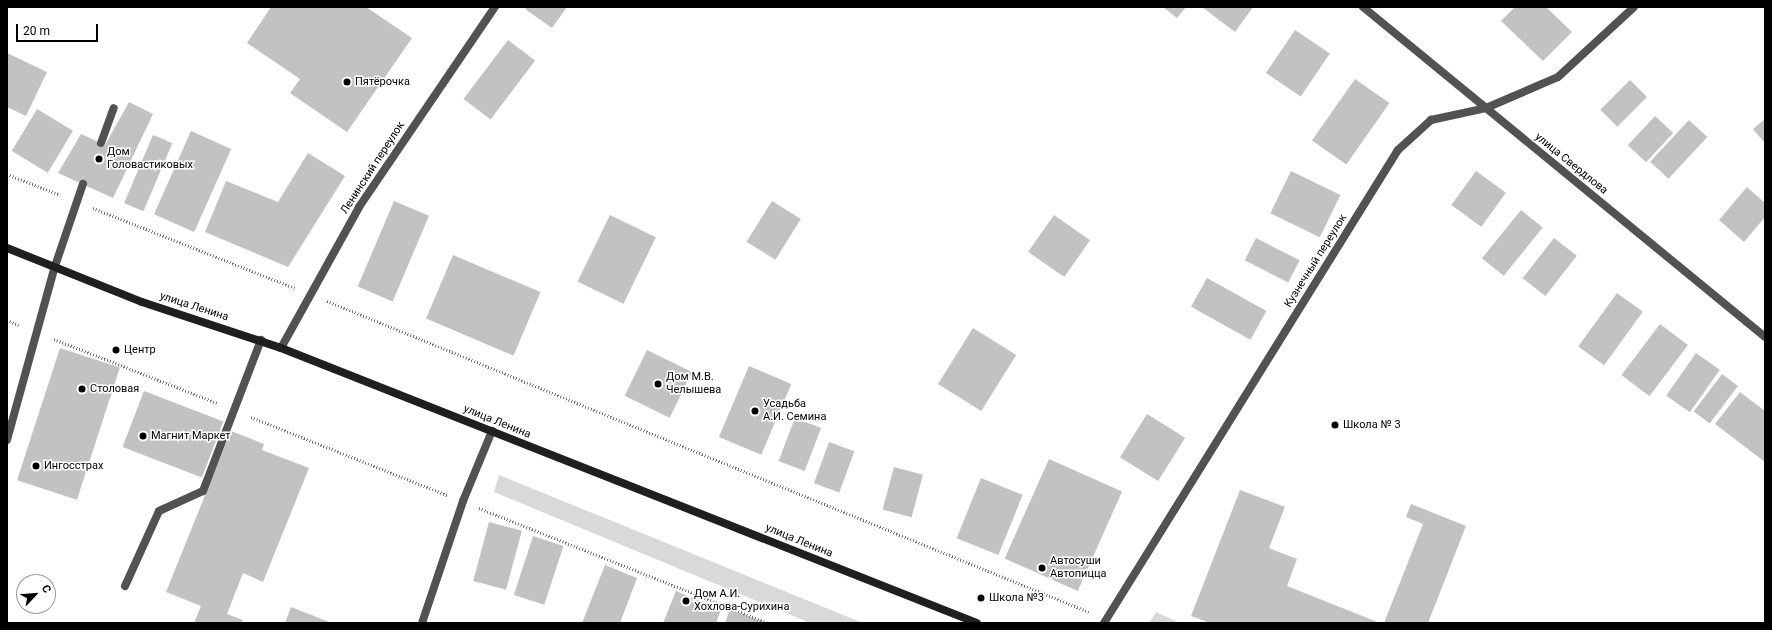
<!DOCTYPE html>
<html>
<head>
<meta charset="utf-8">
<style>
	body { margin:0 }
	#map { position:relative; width:1772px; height:630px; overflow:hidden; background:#fff; font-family:Roboto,sans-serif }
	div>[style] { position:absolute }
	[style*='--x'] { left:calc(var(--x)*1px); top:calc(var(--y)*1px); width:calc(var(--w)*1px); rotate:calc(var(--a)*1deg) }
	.green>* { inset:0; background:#d9d9d9 }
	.building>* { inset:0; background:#c2c2c2; transform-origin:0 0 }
	.path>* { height:2.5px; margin-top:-1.25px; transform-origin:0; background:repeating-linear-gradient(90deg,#747474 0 1px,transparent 0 3px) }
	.service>* { height:8px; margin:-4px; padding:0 4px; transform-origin:4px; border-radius:4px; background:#525252 }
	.minor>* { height:8px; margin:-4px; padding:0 4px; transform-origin:4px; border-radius:4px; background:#525252 }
	.secondary>* { height:8px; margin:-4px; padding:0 4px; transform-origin:4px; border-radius:4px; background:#1f1f1f }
	.dots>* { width:11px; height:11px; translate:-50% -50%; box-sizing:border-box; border:2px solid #fff; border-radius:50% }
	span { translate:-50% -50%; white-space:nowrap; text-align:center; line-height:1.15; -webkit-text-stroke:3px #fff; paint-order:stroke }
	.poi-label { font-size:11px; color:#000 }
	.left { translate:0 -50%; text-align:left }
	.street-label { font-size:11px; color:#000 }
	.frame { position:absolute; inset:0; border:8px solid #000; pointer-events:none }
	.north { position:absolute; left:16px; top:574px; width:40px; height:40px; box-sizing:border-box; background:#fff; border:1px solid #999; border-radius:50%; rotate:64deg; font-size:11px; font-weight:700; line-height:16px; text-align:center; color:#000 }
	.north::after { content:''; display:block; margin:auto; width:14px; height:18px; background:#000; clip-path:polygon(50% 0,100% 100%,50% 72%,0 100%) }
	.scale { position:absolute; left:16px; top:24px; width:82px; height:18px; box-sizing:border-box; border:2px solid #000; border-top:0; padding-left:5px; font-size:12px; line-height:14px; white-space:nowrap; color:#000; -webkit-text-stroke:3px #fff; paint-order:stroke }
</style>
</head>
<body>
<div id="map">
	<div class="green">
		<i style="clip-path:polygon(499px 475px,863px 623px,810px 623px,494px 492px)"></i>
		<i style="clip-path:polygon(1156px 612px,1180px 623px,1149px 623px)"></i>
	</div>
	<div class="building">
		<i style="clip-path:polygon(271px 7px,366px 7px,412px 38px,347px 132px,290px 93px,300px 79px,247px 43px)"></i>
		<i style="clip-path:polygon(527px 7px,567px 7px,552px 28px,525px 9px)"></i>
		<i style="clip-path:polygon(1163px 7px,1186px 7px,1177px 18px)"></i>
		<i style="clip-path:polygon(1202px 7px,1253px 7px,1235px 32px)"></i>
		<i style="clip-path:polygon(1515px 7px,1546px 7px,1572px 32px,1543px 61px,1501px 21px)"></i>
		<i style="left:1295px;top:30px;width:42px;height:52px;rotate:34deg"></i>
		<i style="left:508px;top:40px;width:34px;height:74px;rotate:37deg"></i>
		<i style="clip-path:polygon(7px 53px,47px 72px,26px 116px,7px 107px)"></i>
		<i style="left:1355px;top:79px;width:42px;height:75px;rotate:35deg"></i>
		<i style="left:1630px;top:80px;width:24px;height:42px;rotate:45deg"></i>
		<i style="clip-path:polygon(129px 102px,153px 114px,113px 198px,58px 173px,81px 134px,105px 145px)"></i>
		<i style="left:37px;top:109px;width:42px;height:49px;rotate:31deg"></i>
		<i style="left:1655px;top:116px;width:25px;height:40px;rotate:43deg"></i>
		<i style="clip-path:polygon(1765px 119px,1765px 143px,1753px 129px)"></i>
		<i style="left:1689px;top:120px;width:25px;height:57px;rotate:43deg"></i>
		<i style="left:191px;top:131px;width:44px;height:91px;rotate:24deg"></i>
		<i style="left:153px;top:135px;width:21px;height:74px;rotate:23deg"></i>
		<i style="clip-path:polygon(308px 153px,345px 176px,288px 267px,205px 232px,226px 181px,278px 202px)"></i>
		<i style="left:1291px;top:171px;width:55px;height:47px;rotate:26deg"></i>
		<i style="left:1476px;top:171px;width:37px;height:42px;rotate:36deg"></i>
		<i style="clip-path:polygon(1747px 187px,1765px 203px,1765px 217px,1744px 242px,1719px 220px)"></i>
		<i style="left:394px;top:201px;width:38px;height:93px;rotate:23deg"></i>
		<i style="left:772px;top:201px;width:34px;height:48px;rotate:32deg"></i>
		<i style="left:1521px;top:210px;width:28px;height:62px;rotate:39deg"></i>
		<i style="left:610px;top:215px;width:51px;height:74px;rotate:26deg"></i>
		<i style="left:1054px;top:215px;width:44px;height:45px;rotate:35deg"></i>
		<i style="left:1256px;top:238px;width:49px;height:25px;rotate:27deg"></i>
		<i style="left:1554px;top:238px;width:29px;height:51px;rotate:38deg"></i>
		<i style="left:453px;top:255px;width:95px;height:69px;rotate:23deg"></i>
		<i style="left:1207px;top:278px;width:68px;height:33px;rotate:29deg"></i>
		<i style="left:1617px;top:293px;width:32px;height:66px;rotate:36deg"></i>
		<i style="left:1660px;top:324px;width:35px;height:64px;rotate:37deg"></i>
		<i style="left:973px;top:328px;width:51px;height:66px;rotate:32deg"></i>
		<i style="left:60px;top:348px;width:63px;height:139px;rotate:18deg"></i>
		<i style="left:647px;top:350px;width:50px;height:51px;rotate:26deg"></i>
		<i style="left:1696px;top:353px;width:29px;height:52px;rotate:35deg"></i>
		<i style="left:749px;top:366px;width:46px;height:77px;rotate:23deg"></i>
		<i style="left:1722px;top:374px;width:20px;height:47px;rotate:37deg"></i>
		<i style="left:144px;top:391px;width:85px;height:60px;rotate:21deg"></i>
		<i style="clip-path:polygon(1740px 392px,1765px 411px,1765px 462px,1715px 424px)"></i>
		<i style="left:1147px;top:414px;width:45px;height:51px;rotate:32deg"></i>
		<i style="left:795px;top:418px;width:28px;height:46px;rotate:21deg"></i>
		<i style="clip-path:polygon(231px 431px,264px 444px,262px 450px,309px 468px,263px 582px,243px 573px,227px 614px,243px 620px,241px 623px,194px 623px,201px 606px,166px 592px)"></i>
		<i style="left:829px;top:442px;width:27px;height:44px;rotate:20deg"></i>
		<i style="left:1049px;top:459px;width:80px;height:109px;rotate:24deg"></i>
		<i style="left:894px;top:467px;width:30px;height:44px;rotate:15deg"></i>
		<i style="left:981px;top:478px;width:45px;height:65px;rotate:22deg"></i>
		<i style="clip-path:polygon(1240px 490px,1285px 507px,1269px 548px,1297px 559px,1287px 586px,1380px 623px,1210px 623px,1191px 616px)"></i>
		<i style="clip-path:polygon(1411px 504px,1466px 526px,1428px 623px,1384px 623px,1423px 524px,1406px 517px)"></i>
		<i style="left:489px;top:522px;width:34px;height:61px;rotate:15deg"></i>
		<i style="left:533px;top:536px;width:32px;height:62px;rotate:18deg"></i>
		<i style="clip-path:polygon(605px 565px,637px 578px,620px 623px,582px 623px)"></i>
		<i style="clip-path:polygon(676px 591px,721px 610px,716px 623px,663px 623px)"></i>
		<i style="clip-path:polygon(291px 607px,332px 623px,285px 623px)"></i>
		<i style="clip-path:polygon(730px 609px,766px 623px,725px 623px)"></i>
	</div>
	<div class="path">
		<i style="--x:7;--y:174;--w:57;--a:21.6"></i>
		<i style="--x:93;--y:208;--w:217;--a:21.6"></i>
		<i style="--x:327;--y:301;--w:823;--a:22.2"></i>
		<i style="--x:7;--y:320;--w:13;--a:23"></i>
		<i style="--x:54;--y:339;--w:175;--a:21.4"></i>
		<i style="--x:251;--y:417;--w:211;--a:21.7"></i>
		<i style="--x:479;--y:508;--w:311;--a:21.7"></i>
	</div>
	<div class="service">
		<i style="--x:101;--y:143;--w:37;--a:-70"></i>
		<i style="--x:54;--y:269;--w:90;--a:-71.2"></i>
		<i style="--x:125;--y:586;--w:82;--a:-65.6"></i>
		<i style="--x:159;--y:511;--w:48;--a:-24.4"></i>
		<i style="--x:203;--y:491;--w:162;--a:-69"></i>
		<i style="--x:422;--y:623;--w:129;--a:-71.4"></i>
		<i style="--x:463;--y:501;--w:76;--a:-67.5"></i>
	</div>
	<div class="minor">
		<i style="--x:1363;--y:7;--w:520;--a:39.38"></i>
		<i style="--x:281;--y:348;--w:161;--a:-61"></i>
		<i style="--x:359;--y:207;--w:242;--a:-55.8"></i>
		<i style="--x:7;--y:440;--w:177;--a:-74.6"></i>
		<i style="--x:1104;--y:623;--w:557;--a:-58.14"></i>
		<i style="--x:1398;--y:150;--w:45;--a:-42.3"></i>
		<i style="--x:1431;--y:120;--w:56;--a:-12.3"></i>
		<i style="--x:1486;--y:108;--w:78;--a:-23.3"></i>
		<i style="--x:1558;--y:77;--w:103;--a:-42.6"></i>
	</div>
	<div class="secondary">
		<i style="--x:7;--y:248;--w:145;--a:21.8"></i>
		<i style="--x:142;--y:302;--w:146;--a:18.3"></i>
		<i style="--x:281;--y:348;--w:748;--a:21.56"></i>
	</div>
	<div class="dots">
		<i style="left:347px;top:82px;background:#000"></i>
		<i style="left:99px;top:159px;background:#000"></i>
		<i style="left:116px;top:350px;background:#000"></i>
		<i style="left:658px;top:384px;background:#000"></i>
		<i style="left:82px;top:389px;background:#000"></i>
		<i style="left:755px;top:411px;background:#000"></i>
		<i style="left:1335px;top:425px;background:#000"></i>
		<i style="left:143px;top:436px;background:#000"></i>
		<i style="left:36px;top:466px;background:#000"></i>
		<i style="left:1042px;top:568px;background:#000"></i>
		<i style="left:981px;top:598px;background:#000"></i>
		<i style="left:686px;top:601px;background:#000"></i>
	</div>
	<div class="poi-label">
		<span class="left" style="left:355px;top:82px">Пятёрочка</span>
		<span class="left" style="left:107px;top:159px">Дом<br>Головастиковых</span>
		<span class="left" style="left:124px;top:350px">Центр</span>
		<span class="left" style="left:666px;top:384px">Дом М.В.<br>Челышева</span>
		<span class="left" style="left:90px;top:389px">Столовая</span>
		<span class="left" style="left:763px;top:411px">Усадьба<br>А.И. Семина</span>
		<span class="left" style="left:1343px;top:425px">Школа № 3</span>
		<span class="left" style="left:151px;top:436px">Магнит Маркет</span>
		<span class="left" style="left:44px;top:466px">Ингосстрах</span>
		<span class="left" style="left:1050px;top:568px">Автосуши<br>Автопицца</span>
		<span class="left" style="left:694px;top:601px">Дом А.И.<br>Хохлова-Сурихина</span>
		<span class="left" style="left:989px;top:598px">Школа №3</span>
	</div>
	<div class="street-label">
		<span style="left:1571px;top:164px;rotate:39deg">улица Свердлова</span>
		<span style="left:373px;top:168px;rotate:-57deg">Ленинский переулок</span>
		<span style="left:1316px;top:261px;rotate:-58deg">Кузнечный переулок</span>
		<span style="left:194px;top:307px;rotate:18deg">улица Ленина</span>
		<span style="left:497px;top:422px;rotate:22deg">улица Ленина</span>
		<span style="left:799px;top:541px;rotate:22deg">улица Ленина</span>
	</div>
	<div class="frame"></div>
	<div class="north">С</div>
	<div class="scale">20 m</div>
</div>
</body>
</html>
